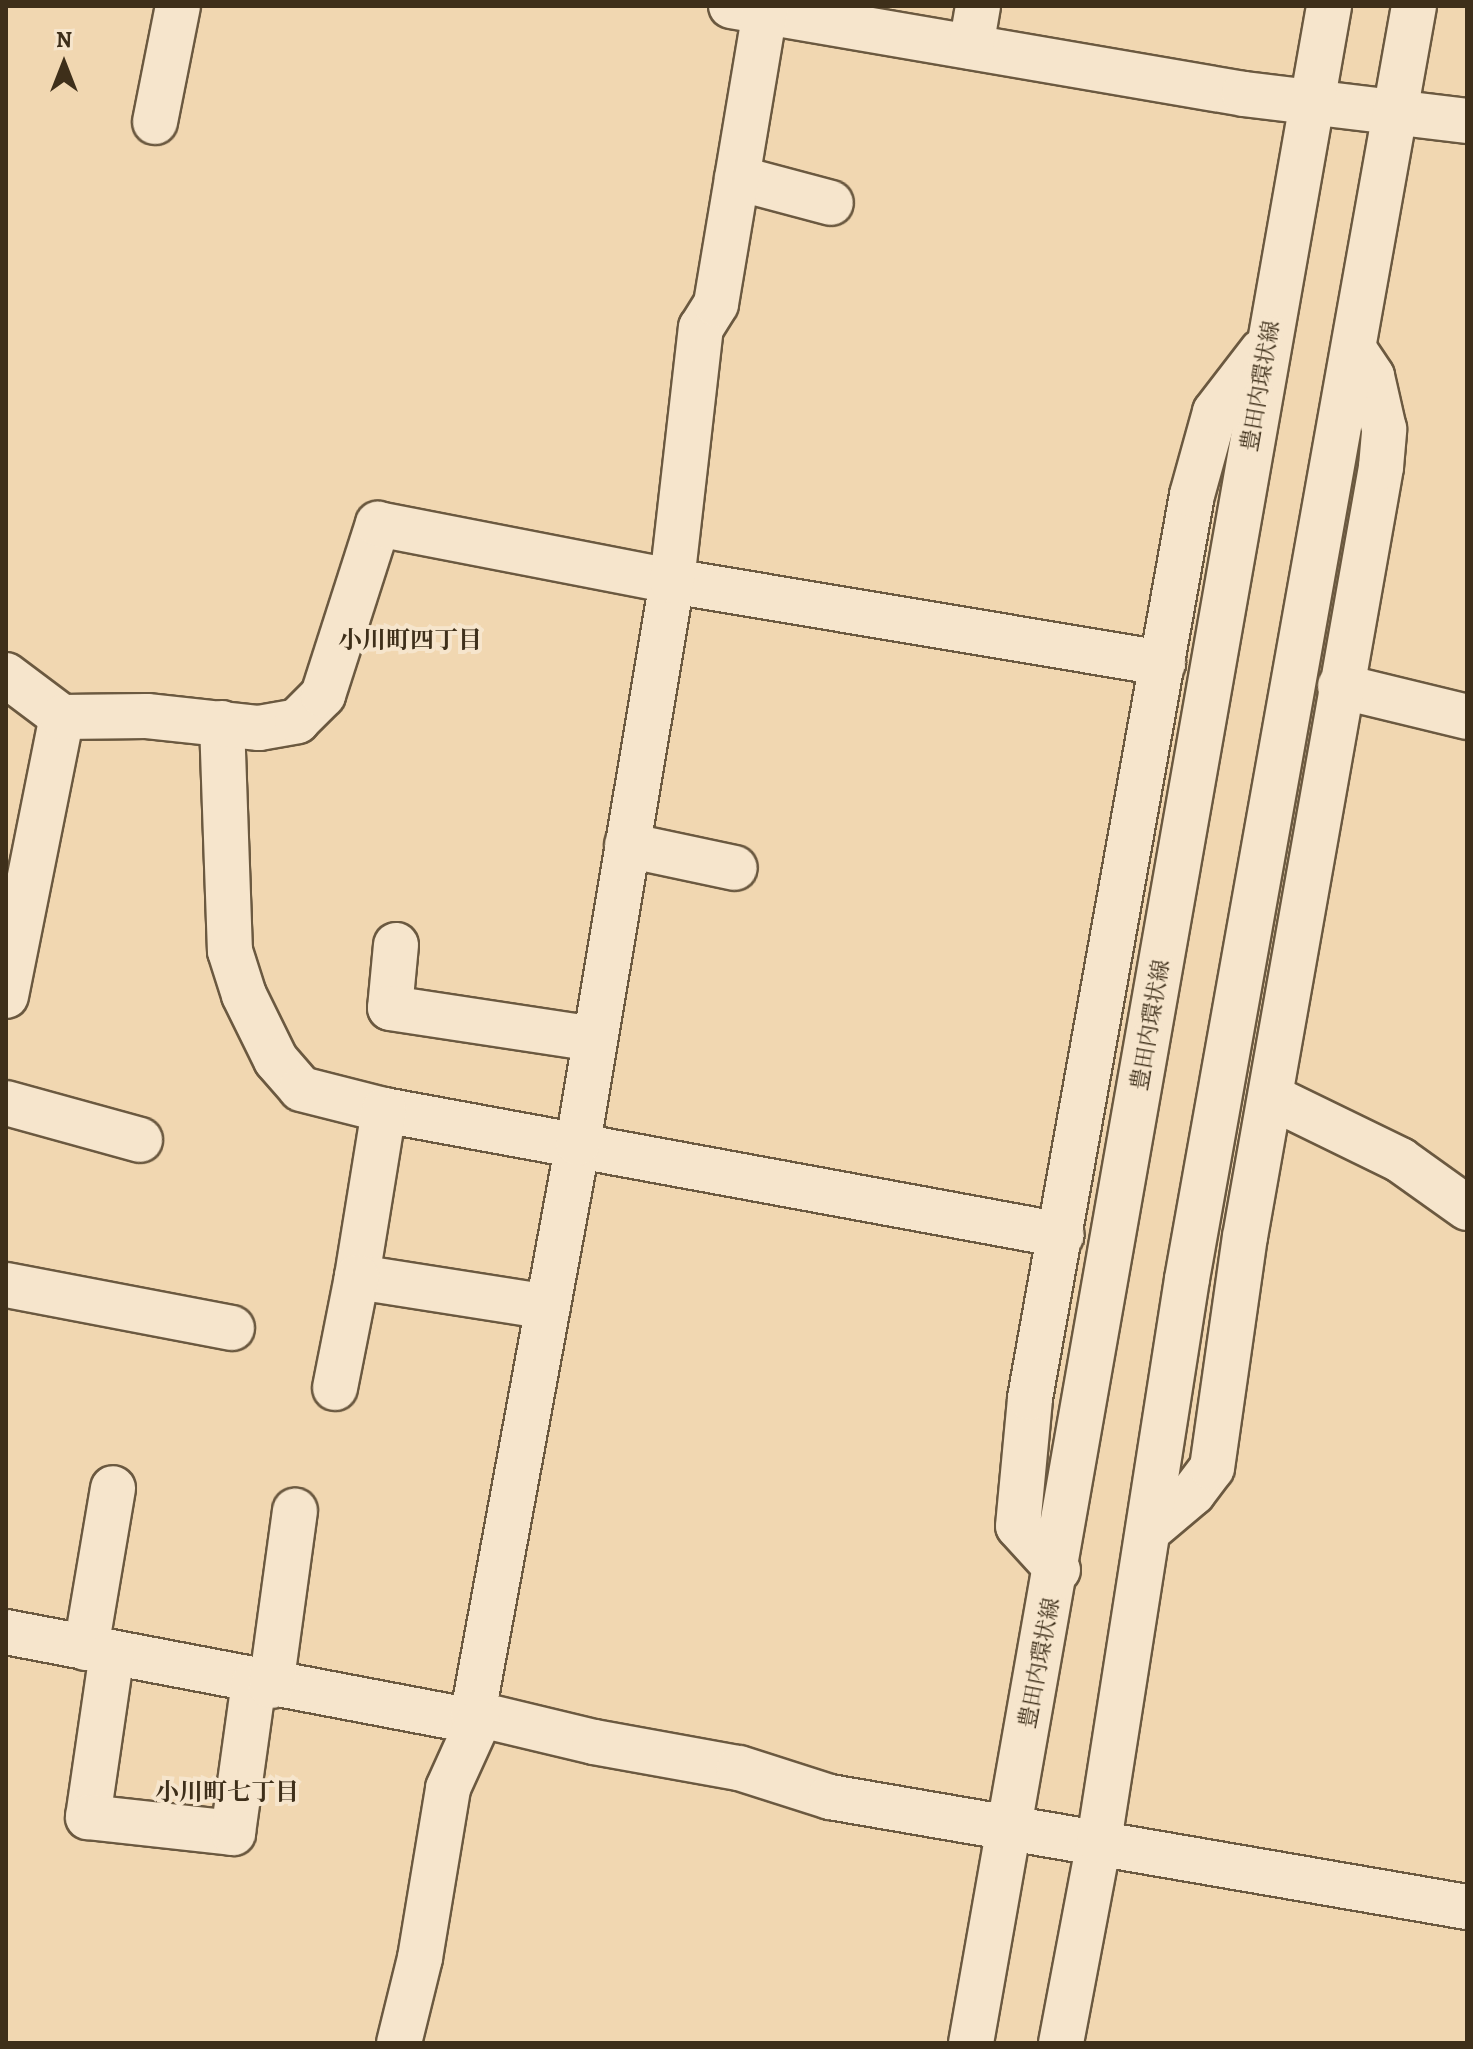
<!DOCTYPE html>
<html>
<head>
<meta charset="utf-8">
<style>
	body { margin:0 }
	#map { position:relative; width:1473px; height:2049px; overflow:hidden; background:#f1d7b1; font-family:Alegreya,"Noto Serif JP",serif }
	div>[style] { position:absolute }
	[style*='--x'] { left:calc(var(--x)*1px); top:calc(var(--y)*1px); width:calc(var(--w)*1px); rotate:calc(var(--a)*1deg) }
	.roads { filter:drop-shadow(2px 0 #6b5940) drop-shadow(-2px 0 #6b5940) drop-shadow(0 2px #6b5940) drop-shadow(0 -2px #6b5940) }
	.minor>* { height:44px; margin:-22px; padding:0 22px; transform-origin:22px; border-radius:22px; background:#f6e5cc }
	span { translate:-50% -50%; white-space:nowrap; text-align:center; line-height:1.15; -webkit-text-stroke:8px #f6e5cc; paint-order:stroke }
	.street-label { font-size:22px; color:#3e2f1a }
	.neighbourhood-label { font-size:24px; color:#3e2f1a; font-weight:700 }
	.frame { position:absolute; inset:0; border:8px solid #3e2f1a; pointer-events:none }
	.north { position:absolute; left:24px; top:24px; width:80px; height:80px; -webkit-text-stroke:6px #f6e5cc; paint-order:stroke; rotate:0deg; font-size:22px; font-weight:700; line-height:32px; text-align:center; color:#3e2f1a }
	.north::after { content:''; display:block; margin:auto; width:28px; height:36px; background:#3e2f1a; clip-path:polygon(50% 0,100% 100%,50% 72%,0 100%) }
</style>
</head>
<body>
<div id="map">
	<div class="roads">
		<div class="minor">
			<i style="--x:731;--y:6;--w:520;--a:9.73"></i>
			<i style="--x:1244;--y:94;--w:225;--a:6.9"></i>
			<i style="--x:971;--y:47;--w:42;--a:-80.3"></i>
			<i style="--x:155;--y:122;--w:118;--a:-78.8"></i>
			<i style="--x:737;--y:178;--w:97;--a:14.9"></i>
			<i style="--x:6;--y:675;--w:70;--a:36.9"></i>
			<i style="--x:1340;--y:686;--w:131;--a:13.7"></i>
			<i style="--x:222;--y:723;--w:228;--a:88"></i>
			<i style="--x:230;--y:951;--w:46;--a:72.3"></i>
			<i style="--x:244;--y:995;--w:72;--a:63.8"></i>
			<i style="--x:276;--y:1060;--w:38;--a:49"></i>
			<i style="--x:301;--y:1089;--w:86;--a:14.2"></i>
			<i style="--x:384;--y:1110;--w:689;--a:10.45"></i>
			<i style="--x:627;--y:845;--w:110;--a:12"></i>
			<i style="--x:396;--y:945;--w:63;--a:95.4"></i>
			<i style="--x:390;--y:1008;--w:207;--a:8.6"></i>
			<i style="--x:6;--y:996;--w:285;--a:-78.7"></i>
			<i style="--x:62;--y:717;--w:85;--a:-0.7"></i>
			<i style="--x:147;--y:716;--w:113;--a:6.1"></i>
			<i style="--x:259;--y:728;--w:39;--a:-10"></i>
			<i style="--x:297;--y:721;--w:37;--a:-45"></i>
			<i style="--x:323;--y:695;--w:180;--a:-72.2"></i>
			<i style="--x:378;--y:524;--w:299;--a:11"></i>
			<i style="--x:672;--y:581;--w:498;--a:9.5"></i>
			<i style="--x:1271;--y:1097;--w:144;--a:26"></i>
			<i style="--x:1400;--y:1160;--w:82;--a:35.6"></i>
			<i style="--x:6;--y:1103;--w:139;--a:15.4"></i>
			<i style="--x:384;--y:1110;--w:169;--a:99.2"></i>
			<i style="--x:357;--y:1277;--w:193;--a:8.9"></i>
			<i style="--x:6;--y:1285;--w:230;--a:10.8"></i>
			<i style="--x:335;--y:1388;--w:113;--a:-78.8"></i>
			<i style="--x:1148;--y:1531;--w:59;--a:-40.2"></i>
			<i style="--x:1193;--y:1493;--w:31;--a:-53"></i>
			<i style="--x:1212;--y:1468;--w:233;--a:-81.9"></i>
			<i style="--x:1245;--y:1237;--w:782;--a:-79.98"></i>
			<i style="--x:1381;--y:467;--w:38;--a:-85"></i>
			<i style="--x:1384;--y:429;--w:54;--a:-102.8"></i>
			<i style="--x:1372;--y:376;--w:30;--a:-124"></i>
			<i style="--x:1058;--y:1570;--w:59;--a:-132.3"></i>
			<i style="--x:1018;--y:1526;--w:129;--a:-84.6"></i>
			<i style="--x:1030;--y:1398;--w:917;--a:-79.83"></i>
			<i style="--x:1192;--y:495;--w:86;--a:-74.5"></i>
			<i style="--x:1215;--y:412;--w:77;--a:-52.4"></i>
			<i style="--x:6;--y:1632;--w:481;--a:10.8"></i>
			<i style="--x:86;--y:1648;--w:162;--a:-80.4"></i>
			<i style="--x:112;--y:1653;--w:166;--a:98.3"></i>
			<i style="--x:88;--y:1817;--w:146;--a:6.3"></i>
			<i style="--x:233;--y:1833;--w:152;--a:-82.1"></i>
			<i style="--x:271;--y:1686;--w:177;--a:-82.2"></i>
			<i style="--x:473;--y:1713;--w:124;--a:13.5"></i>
			<i style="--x:594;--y:1742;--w:147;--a:10.2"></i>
			<i style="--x:739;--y:1768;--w:96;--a:17.7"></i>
			<i style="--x:830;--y:1797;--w:646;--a:9.8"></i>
			<i style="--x:478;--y:1722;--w:10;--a:-119"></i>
			<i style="--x:473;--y:1713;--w:580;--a:-79.56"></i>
			<i style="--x:578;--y:1143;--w:570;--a:-80.5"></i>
			<i style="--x:672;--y:581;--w:255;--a:-83.5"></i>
			<i style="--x:701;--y:328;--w:28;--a:-58"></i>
			<i style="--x:716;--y:304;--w:302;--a:-80.5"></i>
			<i style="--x:399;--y:2043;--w:88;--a:-76.1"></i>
			<i style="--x:420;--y:1958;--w:172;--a:-80.6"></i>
			<i style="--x:448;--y:1788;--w:72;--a:-65.6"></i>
			<i style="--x:971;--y:2043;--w:2068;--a:-80.03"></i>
			<i style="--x:1061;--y:2043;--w:206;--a:-79.3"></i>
			<i style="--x:1099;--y:1841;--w:569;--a:-81.1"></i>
			<i style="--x:1187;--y:1279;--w:1293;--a:-79.89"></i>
		</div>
	</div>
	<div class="street-label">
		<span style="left:1261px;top:386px;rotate:-80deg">豊田内環状線</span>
		<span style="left:1151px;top:1025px;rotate:-80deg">豊田内環状線</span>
		<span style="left:1040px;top:1663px;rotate:-79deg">豊田内環状線</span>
	</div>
	<div class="neighbourhood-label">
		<span style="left:410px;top:641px">小川町四丁目</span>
		<span style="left:227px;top:1793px">小川町七丁目</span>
	</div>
	<div class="frame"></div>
	<div class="north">N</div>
</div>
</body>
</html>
